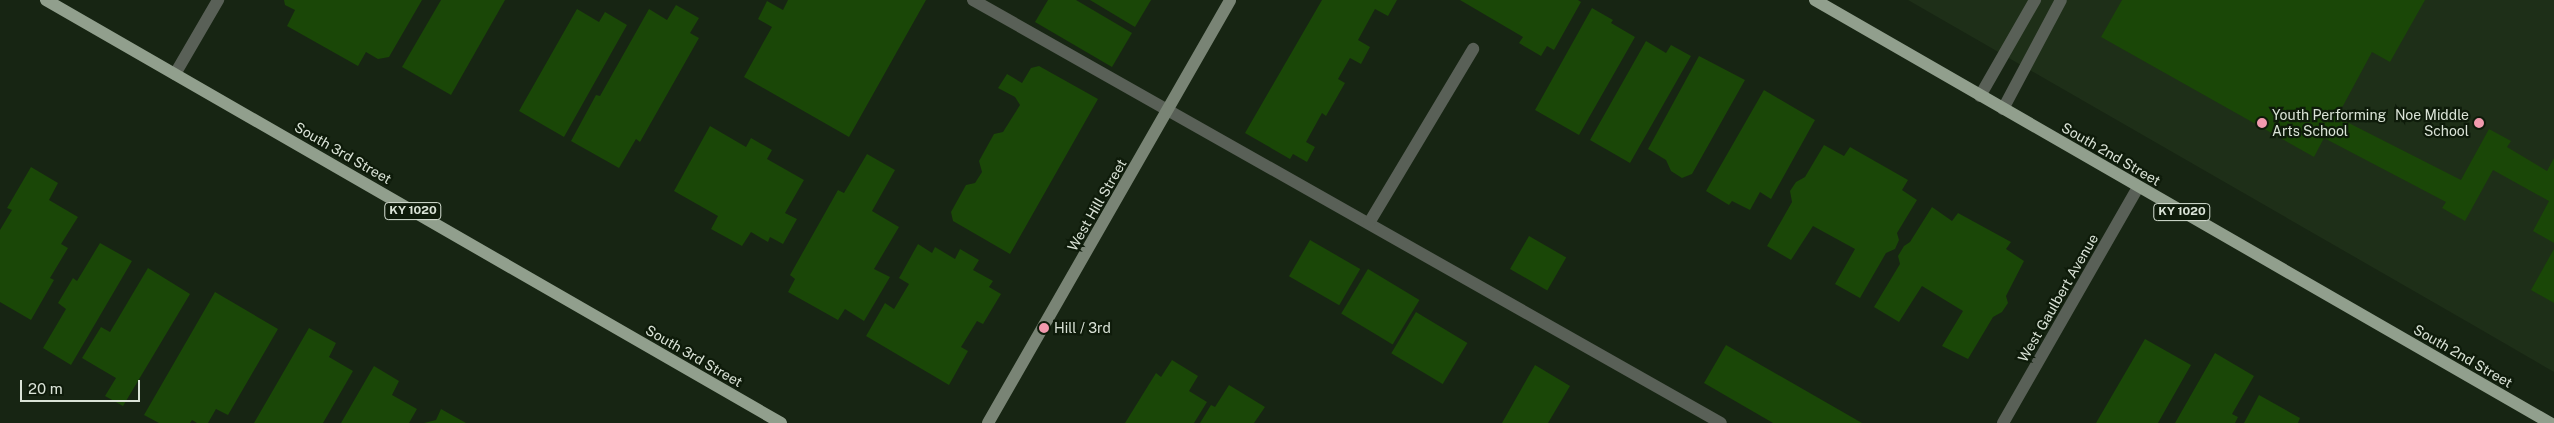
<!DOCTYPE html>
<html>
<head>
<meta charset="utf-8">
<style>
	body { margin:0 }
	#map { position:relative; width:2554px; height:423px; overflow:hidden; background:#172513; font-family:"Public Sans",sans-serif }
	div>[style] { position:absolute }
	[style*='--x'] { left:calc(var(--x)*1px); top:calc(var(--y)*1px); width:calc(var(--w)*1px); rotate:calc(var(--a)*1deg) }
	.built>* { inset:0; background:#1e2f18 }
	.building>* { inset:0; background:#1a4707; transform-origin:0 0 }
	.lane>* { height:12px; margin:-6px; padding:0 6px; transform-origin:6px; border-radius:6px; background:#596057 }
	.street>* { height:12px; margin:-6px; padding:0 6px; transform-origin:6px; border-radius:6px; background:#596057 }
	.secondary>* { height:12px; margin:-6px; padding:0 6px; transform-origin:6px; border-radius:6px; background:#798475 }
	.primary>* { height:12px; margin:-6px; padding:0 6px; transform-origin:6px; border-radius:6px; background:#919f8d }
	.dots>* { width:14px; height:14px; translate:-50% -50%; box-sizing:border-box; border:2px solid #0e1b0a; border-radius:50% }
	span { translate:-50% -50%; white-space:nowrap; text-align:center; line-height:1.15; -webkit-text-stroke:4.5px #0e1b0a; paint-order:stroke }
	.shield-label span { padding:1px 4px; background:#0e1b0a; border:1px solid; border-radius:4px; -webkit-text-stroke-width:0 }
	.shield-label { font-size:12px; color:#dae3d7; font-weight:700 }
	.poi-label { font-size:14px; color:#dae3d7 }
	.left { translate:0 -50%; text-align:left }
	.right { translate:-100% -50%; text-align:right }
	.street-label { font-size:14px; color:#dae3d7 }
	.scale { position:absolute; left:20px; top:380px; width:120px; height:22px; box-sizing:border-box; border:2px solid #dae3d7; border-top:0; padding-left:6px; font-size:15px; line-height:18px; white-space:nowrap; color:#dae3d7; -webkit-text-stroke:4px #0e1b0a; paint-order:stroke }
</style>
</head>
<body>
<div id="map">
	<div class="built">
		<i style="clip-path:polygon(1908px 0,2554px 0,2554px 372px,2473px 325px)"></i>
	</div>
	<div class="building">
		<i style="clip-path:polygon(284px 0,422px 0,389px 57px,378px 59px,366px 52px,358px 66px,287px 26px,295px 10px,285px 5px)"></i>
		<i style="clip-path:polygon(441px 0,505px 0,451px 95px,402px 67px)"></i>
		<i style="clip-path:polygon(788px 0,926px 0,849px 137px,744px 77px,772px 27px,758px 19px,767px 1px,783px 10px)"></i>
		<i style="clip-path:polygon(1048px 0,1076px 0,1132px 33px,1112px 67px,1035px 22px)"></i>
		<i style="clip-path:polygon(1090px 0,1151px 0,1135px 27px)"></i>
		<i style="clip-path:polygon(1322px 0,1397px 0,1388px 16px,1375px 9px,1358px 40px,1370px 47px,1361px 64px,1350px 58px,1338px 79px,1345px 83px,1326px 116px,1322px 113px,1306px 142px,1315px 147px,1307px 162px,1293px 154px,1290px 159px,1245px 133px)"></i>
		<i style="clip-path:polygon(1460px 0,1578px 0,1581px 2px,1554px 50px,1547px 46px,1541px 56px,1519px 43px,1523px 37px)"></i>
		<i style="clip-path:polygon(2122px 0,2425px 0,2390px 62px,2372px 52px,2337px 117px,2461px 180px,2489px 129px,2511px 141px,2507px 147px,2547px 171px,2554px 158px,2554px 243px,2533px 231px,2549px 201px,2493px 170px,2465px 221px,2442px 208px,2446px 202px,2324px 138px,2314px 157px,2101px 37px)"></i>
		<i style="clip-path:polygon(676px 5px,699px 18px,690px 33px,699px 38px,640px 142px,636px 139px,619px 168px,571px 141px,596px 95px,600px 96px,649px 9px,667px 20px)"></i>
		<i style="clip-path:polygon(1592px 8px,1613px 20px,1611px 23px,1635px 37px,1579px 135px,1535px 110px)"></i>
		<i style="clip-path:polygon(577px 9px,599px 22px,605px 12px,627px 25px,564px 137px,519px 111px)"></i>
		<i style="clip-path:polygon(1646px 41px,1666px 53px,1671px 45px,1691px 56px,1630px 163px,1590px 140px)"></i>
		<i style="clip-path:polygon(1699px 56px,1745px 80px,1692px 174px,1682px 178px,1671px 171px,1666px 160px,1648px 149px)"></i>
		<i style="clip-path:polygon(1039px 66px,1098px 99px,1010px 254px,953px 221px,951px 212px,966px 185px,975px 183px,982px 172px,979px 161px,994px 134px,1003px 132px,1020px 105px,1015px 97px,998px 88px,1007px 74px,1022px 83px,1031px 68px)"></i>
		<i style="clip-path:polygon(1764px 90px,1815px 120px,1771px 199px,1760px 192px,1750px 210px,1732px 201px,1729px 205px,1706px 191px)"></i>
		<i style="clip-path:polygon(710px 126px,746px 147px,751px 138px,772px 150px,767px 159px,804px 180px,785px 213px,797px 219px,783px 244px,770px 237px,768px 242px,751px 232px,742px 246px,711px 229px,718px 216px,674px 191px)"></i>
		<i style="clip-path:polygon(1824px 145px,1844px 156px,1850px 147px,1908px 180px,1902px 190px,1917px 200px,1897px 233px,1899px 240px,1895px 249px,1886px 253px,1860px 298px,1835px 284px,1855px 249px,1813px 226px,1791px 260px,1767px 246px,1792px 202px,1790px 191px,1796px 182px,1805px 177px)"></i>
		<i style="clip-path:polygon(867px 154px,895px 170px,872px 211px,899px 227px,874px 269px,890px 277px,864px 321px,845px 309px,838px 320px,788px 292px,795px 279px,790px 275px,838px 190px,844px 193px)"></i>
		<i style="clip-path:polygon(31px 167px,58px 183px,49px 200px,78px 217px,61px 244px,68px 248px,50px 278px,54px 280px,31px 320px,0 302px,0 230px,12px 210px,7px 208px)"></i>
		<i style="clip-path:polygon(1932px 207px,1952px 221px,1958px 213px,2011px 242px,2006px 249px,2024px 261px,2006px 296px,2008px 303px,2002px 312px,1993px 317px,1968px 359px,1942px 346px,1963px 311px,1922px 286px,1899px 322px,1874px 307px,1900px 264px,1898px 256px,1904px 246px,1910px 242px)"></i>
		<i style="left:1529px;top:236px;width:43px;height:38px;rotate:30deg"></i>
		<i style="left:1310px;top:240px;width:58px;height:42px;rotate:30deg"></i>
		<i style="clip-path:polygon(100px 243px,132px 261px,71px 365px,43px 348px,66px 309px,58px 303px,73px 278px,77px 281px)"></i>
		<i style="clip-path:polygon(918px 244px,932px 253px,935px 247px,955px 259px,960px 249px,979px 260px,973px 270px,993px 281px,989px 287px,1001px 294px,983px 324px,977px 321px,961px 347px,968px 351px,949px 385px,866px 336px,885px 303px,894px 309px,909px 284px,899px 278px)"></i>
		<i style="clip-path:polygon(2554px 249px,2554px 303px,2531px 290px)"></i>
		<i style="clip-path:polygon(148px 268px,190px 294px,123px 406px,105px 396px,116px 378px,82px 358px,101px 327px,110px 332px)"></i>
		<i style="left:1368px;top:269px;width:60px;height:52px;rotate:31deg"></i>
		<i style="clip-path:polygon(215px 292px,278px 329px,228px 415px,216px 409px,208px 423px,197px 423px,192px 420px,190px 423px,159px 423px,144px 415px)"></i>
		<i style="left:1416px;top:312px;width:60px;height:48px;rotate:31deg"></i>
		<i style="clip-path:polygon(309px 328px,336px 343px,329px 357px,353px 371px,323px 423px,254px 423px)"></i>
		<i style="clip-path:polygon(2145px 339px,2191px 365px,2167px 407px,2158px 423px,2096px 423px)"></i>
		<i style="clip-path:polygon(1726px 345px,1862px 423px,1773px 423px,1704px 383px)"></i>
		<i style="clip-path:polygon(2215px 353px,2254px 376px,2232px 414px,2238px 417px,2235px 423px,2175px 423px)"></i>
		<i style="clip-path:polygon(1172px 360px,1198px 376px,1189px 391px,1207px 402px,1194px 423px,1125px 423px,1156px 373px,1161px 377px)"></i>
		<i style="clip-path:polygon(1535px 365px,1570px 386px,1548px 423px,1502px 423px)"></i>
		<i style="clip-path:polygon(374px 366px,399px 381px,392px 395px,417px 409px,409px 423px,341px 423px)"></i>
		<i style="clip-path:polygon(1229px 385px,1265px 407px,1254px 423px,1200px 423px,1211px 405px,1215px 407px)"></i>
		<i style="clip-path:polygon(2259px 395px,2300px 418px,2298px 423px,2244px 423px)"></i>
		<i style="clip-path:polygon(441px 409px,466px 423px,424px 423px,436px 420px)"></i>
	</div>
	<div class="lane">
		<i style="--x:973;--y:0;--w:859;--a:29.49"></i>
		<i style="--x:1980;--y:96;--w:111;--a:-60.2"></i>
		<i style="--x:2003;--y:109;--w:123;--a:-62"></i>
		<i style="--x:1369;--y:223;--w:203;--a:-59.1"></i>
	</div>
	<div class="street">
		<i style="--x:175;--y:74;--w:86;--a:-59.8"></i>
		<i style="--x:2003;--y:423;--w:272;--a:-60.2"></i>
	</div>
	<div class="secondary">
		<i style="--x:988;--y:423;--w:487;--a:-60.2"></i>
	</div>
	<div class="primary">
		<i style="--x:46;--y:0;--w:848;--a:29.92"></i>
		<i style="--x:1815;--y:0;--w:848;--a:29.92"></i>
	</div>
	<div class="dots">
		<i style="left:2262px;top:123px;background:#f29aae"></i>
		<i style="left:2479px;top:123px;background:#f29aae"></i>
		<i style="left:1044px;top:328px;background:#f29aae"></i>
	</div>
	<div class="shield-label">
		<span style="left:413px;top:211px">KY 1020</span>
		<span style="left:2182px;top:212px">KY 1020</span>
	</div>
	<div class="poi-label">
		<span class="left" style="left:2272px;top:123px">Youth Performing<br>Arts School</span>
		<span class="right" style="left:2469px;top:123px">Noe Middle<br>School</span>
		<span class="left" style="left:1054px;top:328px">Hill / 3rd</span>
	</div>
	<div class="street-label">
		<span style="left:343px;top:153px;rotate:30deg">South 3rd Street</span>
		<span style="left:2111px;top:154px;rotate:30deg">South 2nd Street</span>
		<span style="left:1097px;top:205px;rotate:-60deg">West Hill Street</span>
		<span style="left:2058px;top:298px;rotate:-60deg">West Gaulbert Avenue</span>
		<span style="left:694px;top:356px;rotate:30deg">South 3rd Street</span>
		<span style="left:2463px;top:356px;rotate:30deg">South 2nd Street</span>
	</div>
	<div class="scale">20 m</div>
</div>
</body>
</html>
